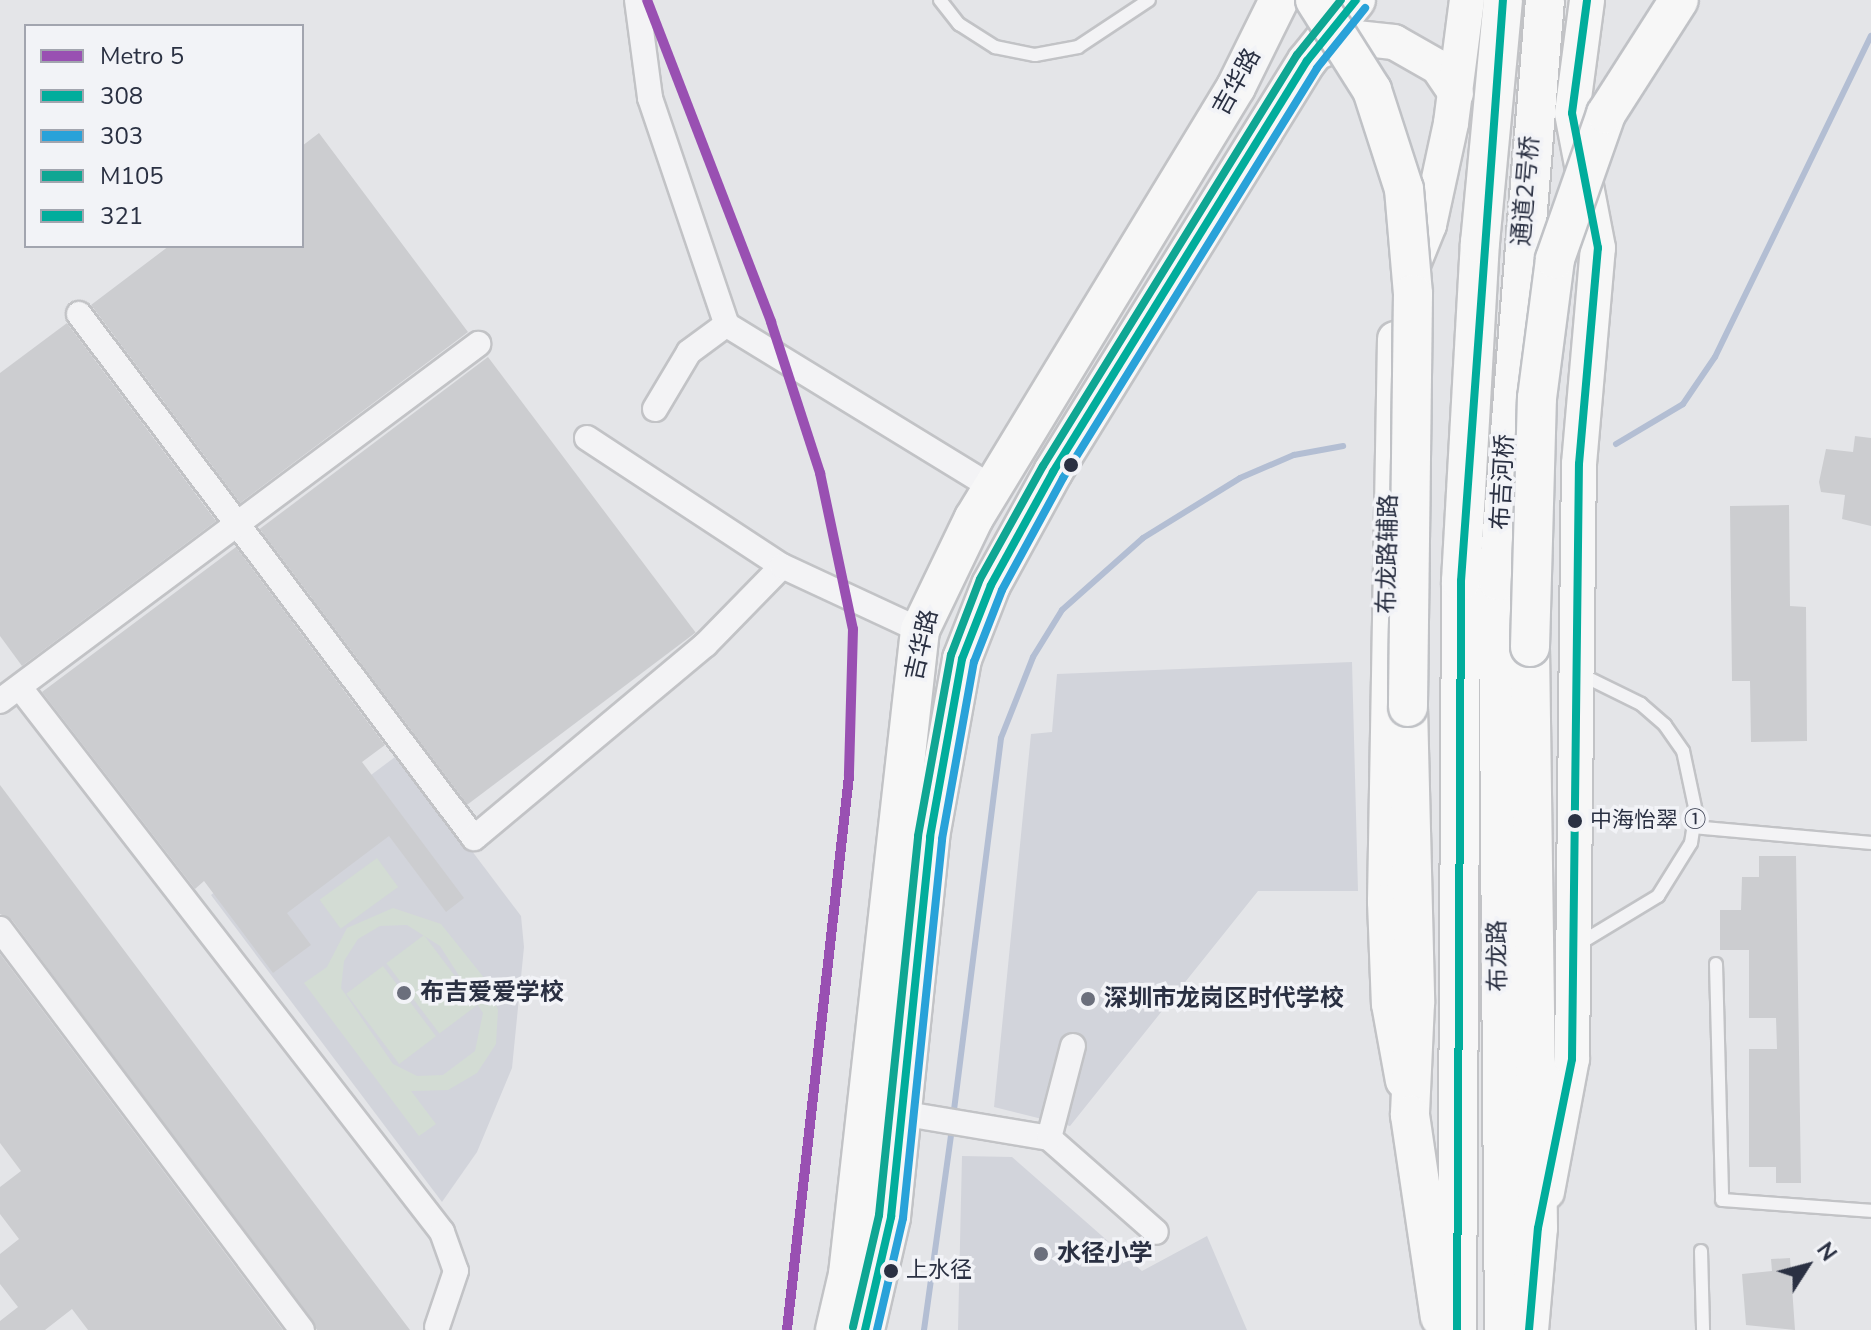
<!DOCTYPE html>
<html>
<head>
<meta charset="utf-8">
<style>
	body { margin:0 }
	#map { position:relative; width:1871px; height:1330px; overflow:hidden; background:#e4e5e8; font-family:"Nunito Sans","Noto Sans SC",sans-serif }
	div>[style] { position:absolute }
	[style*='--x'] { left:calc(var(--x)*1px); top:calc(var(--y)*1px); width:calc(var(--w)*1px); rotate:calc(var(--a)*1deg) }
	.built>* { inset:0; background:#d2d4db }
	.green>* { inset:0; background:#d3dcd4; transform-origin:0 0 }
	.stream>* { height:6px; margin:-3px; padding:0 3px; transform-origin:3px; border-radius:3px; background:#b3bed3 }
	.building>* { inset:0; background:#cccdd0; transform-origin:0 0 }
	.roads { filter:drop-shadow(2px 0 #c2c3c6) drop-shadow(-2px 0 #c2c3c6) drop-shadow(0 2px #c2c3c6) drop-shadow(0 -2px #c2c3c6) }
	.service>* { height:12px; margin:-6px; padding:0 6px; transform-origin:6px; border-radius:6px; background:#f3f3f5 }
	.minor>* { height:24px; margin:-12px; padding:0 12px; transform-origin:12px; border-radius:12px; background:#f3f3f5 }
	.secondary>* { height:34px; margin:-17px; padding:0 17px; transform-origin:17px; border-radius:17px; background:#f7f7f7 }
	.primary>* { height:38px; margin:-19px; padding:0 19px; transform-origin:19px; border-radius:19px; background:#f7f7f7 }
	.bridges { filter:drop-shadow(2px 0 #c0c2c6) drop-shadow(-2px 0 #c0c2c6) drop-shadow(0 2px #c0c2c6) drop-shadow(0 -2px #c0c2c6) }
	.primary-bridge>* { height:38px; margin:-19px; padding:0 19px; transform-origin:19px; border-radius:19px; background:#f7f7f7 }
	.bus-1>* { height:8px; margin:-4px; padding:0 4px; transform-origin:4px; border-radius:4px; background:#01ad9c }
	.bus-2>* { height:8px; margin:-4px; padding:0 4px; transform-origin:4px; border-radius:4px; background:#29a2d9 }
	.bus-3>* { height:8px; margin:-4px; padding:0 4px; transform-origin:4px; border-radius:4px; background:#0fa693 }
	.bus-4>* { height:8px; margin:-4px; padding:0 4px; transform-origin:4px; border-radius:4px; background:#01ad9c }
	.metro-1>* { height:10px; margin:-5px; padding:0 5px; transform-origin:5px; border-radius:5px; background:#9950b2 }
	.dots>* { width:22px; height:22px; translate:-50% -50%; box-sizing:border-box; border:4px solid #f2f3f7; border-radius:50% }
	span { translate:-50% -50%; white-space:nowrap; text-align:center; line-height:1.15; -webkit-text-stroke:7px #f2f3f7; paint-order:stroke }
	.bus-label { font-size:22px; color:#2a3042 }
	.left { translate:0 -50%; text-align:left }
	.street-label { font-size:24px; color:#2a3042 }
	.poi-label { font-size:24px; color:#2a3042; font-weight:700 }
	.legend { position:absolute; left:24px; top:24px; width:280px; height:224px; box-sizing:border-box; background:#f2f3f7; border:2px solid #a2a5af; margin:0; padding:10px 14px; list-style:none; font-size:24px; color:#2a3042 }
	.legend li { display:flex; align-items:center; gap:16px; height:40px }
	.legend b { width:40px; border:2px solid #a2a5af }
	.north { position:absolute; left:1767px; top:1226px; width:80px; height:80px; -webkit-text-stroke:6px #f2f3f7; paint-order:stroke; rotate:54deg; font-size:22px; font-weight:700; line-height:32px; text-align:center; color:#2a3042 }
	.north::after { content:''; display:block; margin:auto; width:28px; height:36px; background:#2a3042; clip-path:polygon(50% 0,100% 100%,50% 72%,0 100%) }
</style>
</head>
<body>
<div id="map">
	<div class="built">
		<i style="clip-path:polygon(1352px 662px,1358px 891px,1258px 891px,1070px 1126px,994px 1107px,1031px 734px,1052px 732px,1057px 674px)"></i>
		<i style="clip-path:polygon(399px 754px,521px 916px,524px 947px,512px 1068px,477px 1152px,442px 1202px,211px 895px)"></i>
		<i style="clip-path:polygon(962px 1156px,1012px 1157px,1142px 1271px,1207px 1236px,1247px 1330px,958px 1330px)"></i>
	</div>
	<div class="green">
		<i style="left:377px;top:858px;width:36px;height:71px;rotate:54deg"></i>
		<i style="clip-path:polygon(evenodd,393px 908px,441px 924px,485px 979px,498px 1010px,496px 1044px,477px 1073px,448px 1090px,411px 1091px,436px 1124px,419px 1136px,304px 983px,327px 967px,347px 928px,393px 908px,407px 925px,440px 946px,483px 1013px,475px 1051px,443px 1075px,417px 1076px,393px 1064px,341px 988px,344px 961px,358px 939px,380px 926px,407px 925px)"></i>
		<i style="left:424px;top:935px;width:88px;height:47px;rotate:53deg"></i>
		<i style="left:383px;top:966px;width:88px;height:46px;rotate:53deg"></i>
	</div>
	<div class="stream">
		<i style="--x:1616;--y:444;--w:78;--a:-30.8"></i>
		<i style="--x:1683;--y:404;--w:57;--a:-55.8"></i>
		<i style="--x:1715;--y:357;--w:357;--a:-64.1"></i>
		<i style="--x:953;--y:1118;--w:383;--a:-82.8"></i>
		<i style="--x:1001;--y:738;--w:87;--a:-68.4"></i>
		<i style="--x:1033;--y:657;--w:55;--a:-58.3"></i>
		<i style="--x:1062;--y:610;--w:108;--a:-41.6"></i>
		<i style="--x:1143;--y:538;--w:114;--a:-31.7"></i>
		<i style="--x:1240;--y:478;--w:59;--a:-23.1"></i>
		<i style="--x:1294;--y:455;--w:50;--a:-10.4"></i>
		<i style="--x:924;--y:1330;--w:203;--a:-82.1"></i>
	</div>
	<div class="building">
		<i style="clip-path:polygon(319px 133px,468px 332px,240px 503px,91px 305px,169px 246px,302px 246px,302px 146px)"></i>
		<i style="clip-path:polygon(67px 323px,216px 521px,22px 666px,0 636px,0 373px)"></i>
		<i style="left:488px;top:357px;width:345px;height:286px;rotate:53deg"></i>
		<i style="clip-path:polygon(1855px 436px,1871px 438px,1871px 526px,1842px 519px,1845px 495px,1821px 492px,1819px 482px,1826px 449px,1853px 452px)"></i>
		<i style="clip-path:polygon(1789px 505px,1790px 606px,1806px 607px,1807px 741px,1751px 742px,1750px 681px,1732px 681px,1730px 506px)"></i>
		<i style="clip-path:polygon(236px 547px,385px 745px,362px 762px,464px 898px,446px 912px,389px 836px,287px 913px,311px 945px,273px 973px,204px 881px,195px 889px,42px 692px)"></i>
		<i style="clip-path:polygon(0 785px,289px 1170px,410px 1330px,317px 1330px,12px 920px,0 914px)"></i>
		<i style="clip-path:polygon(1759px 856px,1796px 856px,1801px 1183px,1776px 1183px,1776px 1167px,1749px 1167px,1749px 1049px,1777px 1049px,1776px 1018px,1749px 1018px,1749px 950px,1720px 950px,1720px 910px,1741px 910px,1742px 877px,1759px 877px)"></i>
		<i style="clip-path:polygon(0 954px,283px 1330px,88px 1330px,72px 1309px,45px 1330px,0 1330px,0 1321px,18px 1307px,0 1284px,0 1254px,19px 1239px,0 1214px,0 1187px,21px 1171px,0 1143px)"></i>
		<i style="clip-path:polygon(1790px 1258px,1795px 1330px,1746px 1325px,1742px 1274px,1772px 1271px,1771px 1259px)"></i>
	</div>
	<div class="roads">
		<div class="service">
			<i style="--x:940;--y:0;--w:31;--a:52"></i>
			<i style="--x:959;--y:24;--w:43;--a:32.6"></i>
			<i style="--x:995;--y:47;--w:41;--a:11.3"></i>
			<i style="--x:1035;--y:55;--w:44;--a:-10.5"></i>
			<i style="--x:1078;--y:47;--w:85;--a:-33.5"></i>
			<i style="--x:1693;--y:827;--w:179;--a:5.1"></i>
			<i style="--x:1577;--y:945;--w:95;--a:-31.2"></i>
			<i style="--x:1658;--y:896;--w:62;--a:-58.1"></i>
			<i style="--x:1691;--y:843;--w:31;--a:-81"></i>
			<i style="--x:1696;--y:812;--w:62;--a:-102"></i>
			<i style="--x:1683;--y:751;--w:32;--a:-125"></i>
			<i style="--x:1665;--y:725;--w:32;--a:-139"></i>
			<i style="--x:1641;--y:704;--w:66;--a:-153.8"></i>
			<i style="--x:1716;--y:964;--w:236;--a:88.5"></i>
			<i style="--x:1722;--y:1200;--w:149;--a:4.2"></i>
			<i style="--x:1701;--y:1251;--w:79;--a:88.5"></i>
		</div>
		<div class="minor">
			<i style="--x:637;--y:0;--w:99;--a:82.4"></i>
			<i style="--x:650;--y:98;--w:240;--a:71.3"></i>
			<i style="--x:727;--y:325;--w:312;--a:31.5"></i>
			<i style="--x:79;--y:314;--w:656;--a:52.99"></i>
			<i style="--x:474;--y:838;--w:301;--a:-39.9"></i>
			<i style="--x:705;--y:645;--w:110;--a:-45.7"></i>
			<i style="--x:655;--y:409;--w:66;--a:-59.2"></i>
			<i style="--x:689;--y:352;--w:47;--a:-36.4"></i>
			<i style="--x:587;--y:438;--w:233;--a:33.3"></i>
			<i style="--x:782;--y:566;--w:152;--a:24.9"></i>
			<i style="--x:21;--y:689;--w:687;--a:52.21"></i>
			<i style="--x:442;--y:1232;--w:41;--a:70.3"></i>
			<i style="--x:456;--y:1271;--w:59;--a:108.7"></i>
			<i style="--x:0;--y:701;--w:597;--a:-36.75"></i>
			<i style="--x:0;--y:929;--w:502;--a:53.02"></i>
			<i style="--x:900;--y:1113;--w:151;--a:9.5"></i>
			<i style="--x:1049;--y:1138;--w:142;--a:41.3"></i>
			<i style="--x:1049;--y:1138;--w:95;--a:-75.4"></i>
		</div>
		<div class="secondary">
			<i style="--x:1320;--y:51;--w:38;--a:-20"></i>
			<i style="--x:1356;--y:38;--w:38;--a:6"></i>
			<i style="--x:1394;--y:42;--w:51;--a:29.6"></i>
			<i style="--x:1438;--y:67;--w:32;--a:56"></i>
			<i style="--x:1410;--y:272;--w:51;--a:-68"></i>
			<i style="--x:1429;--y:225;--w:104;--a:-77.8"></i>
			<i style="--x:1451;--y:123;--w:124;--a:-82.6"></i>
			<i style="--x:1395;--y:339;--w:563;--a:91.02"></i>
			<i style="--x:1385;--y:902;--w:102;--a:87.8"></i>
			<i style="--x:1389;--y:1004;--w:78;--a:79.7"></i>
			<i style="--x:1547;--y:1192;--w:135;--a:-79.4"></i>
			<i style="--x:1572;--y:1059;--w:595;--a:-89.33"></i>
			<i style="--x:1579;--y:464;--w:217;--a:-85"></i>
			<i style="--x:1598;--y:248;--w:137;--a:-100.9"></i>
			<i style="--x:1572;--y:113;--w:114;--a:-82.4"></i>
		</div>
		<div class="primary">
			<i style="--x:1408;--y:707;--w:296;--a:88.6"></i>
			<i style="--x:1415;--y:1003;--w:112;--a:92.6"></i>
			<i style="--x:1410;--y:1115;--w:204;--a:81.6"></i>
			<i style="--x:835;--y:1330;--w:57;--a:-76.9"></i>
			<i style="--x:848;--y:1274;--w:648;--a:-83.62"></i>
			<i style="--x:920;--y:630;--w:124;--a:-64.3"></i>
			<i style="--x:974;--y:518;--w:504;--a:-58.71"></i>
			<i style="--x:1236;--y:87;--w:97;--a:-63.7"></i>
			<i style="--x:865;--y:1330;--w:116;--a:-77"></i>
			<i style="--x:891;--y:1217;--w:382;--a:-84.1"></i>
			<i style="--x:930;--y:837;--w:181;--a:-79.8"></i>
			<i style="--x:962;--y:659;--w:79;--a:-68.6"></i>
			<i style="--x:991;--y:585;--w:129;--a:-61.2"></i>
			<i style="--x:1053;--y:472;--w:483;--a:-58.3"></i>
			<i style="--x:1307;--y:61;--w:78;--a:-51.2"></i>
			<i style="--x:1457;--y:1330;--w:749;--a:-89.69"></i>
			<i style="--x:1461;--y:581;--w:339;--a:-86.8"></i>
			<i style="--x:1480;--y:243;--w:244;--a:-84.6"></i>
			<i style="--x:1504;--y:1330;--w:749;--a:-90.46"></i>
			<i style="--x:1498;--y:581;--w:583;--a:-85.38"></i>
			<i style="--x:1529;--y:1330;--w:102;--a:-85"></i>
			<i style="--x:1538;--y:1228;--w:581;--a:-90.79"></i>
		</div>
	</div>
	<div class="bridges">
		<div class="primary-bridge">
			<i style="--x:1315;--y:0;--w:107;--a:57.7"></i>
			<i style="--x:1372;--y:90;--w:104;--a:72.1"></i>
			<i style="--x:1404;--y:189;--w:105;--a:85.1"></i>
			<i style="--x:1413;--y:294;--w:413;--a:90.7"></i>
			<i style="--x:1530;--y:647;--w:249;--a:-88.4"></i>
			<i style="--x:1537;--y:398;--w:140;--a:-82.6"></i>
			<i style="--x:1555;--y:259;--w:154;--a:-70.6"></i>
			<i style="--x:1606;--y:114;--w:135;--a:-57.4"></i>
		</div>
	</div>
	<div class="bus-1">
		<i style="--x:865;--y:1330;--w:116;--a:-77"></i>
		<i style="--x:891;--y:1217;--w:382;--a:-84.1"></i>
		<i style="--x:930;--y:837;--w:181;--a:-79.8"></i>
		<i style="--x:962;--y:659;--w:79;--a:-68.6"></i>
		<i style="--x:991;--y:585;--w:129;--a:-61.2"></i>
		<i style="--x:1053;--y:472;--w:483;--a:-58.3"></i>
		<i style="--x:1307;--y:61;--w:78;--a:-51.2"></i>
	</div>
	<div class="bus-2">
		<i style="--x:877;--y:1330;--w:115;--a:-76.9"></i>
		<i style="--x:903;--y:1218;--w:381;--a:-84.1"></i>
		<i style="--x:942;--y:839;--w:180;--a:-79.8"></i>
		<i style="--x:974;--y:662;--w:77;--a:-68.7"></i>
		<i style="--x:1002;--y:590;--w:128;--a:-61.4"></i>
		<i style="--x:1063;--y:478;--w:482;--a:-58.2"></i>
		<i style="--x:1317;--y:68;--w:77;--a:-51.3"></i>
	</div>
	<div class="bus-3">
		<i style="--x:853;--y:1327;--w:115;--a:-76.9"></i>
		<i style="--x:879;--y:1215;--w:381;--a:-84.1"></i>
		<i style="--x:918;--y:836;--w:184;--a:-79.7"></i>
		<i style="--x:951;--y:655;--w:81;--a:-69.1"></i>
		<i style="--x:980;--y:579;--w:129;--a:-60.9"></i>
		<i style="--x:1043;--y:466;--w:483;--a:-58.3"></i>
		<i style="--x:1297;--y:55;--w:70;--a:-51.3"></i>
	</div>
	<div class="bus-4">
		<i style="--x:1457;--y:1330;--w:749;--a:-89.69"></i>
		<i style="--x:1461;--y:581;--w:583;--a:-85.87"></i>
		<i style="--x:1529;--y:1330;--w:102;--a:-85"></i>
		<i style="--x:1538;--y:1228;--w:172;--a:-78.6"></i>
		<i style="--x:1572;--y:1059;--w:595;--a:-89.33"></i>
		<i style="--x:1579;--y:464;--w:217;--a:-85"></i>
		<i style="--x:1598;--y:248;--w:137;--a:-100.9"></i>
		<i style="--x:1572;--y:113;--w:114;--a:-82.4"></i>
	</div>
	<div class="metro-1">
		<i style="--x:647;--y:0;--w:345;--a:68.9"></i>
		<i style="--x:771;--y:322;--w:159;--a:72"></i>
		<i style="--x:820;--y:473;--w:159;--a:78.1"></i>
		<i style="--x:853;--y:629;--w:147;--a:91.6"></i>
		<i style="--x:849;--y:776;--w:557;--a:96.39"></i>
	</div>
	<div class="dots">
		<i style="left:1071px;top:465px;background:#2a3042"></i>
		<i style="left:1575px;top:821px;background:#2a3042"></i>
		<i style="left:404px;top:993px;background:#6b6f7c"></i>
		<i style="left:1088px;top:999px;background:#6b6f7c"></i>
		<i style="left:1041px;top:1254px;background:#6b6f7c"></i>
		<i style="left:891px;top:1271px;background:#2a3042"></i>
	</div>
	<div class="bus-label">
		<span class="left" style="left:1590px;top:821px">中海怡翠 ①</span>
		<span class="left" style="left:906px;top:1271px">上水径</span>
	</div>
	<div class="street-label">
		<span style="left:1237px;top:82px;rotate:-61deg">吉华路</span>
		<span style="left:1526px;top:191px;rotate:-85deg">通道2号桥</span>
		<span style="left:1503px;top:482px;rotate:-87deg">布吉河桥</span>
		<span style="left:1388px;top:554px;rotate:-89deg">布龙路辅路</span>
		<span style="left:922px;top:645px;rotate:-77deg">吉华路</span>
		<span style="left:1498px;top:956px;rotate:-91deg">布龙路</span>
	</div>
	<div class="poi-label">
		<span class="left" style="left:420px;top:993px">布吉爱爱学校</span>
		<span class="left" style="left:1104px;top:999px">深圳市龙岗区时代学校</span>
		<span class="left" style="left:1057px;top:1254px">水径小学</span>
	</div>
	<ul class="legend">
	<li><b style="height:10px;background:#9950b2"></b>Metro 5</li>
	<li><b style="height:10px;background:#01ad9c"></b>308</li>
	<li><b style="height:10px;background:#29a2d9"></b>303</li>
	<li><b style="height:10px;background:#0fa693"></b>M105</li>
	<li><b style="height:10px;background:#01ad9c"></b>321</li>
	</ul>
	<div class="north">N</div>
</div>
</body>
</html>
